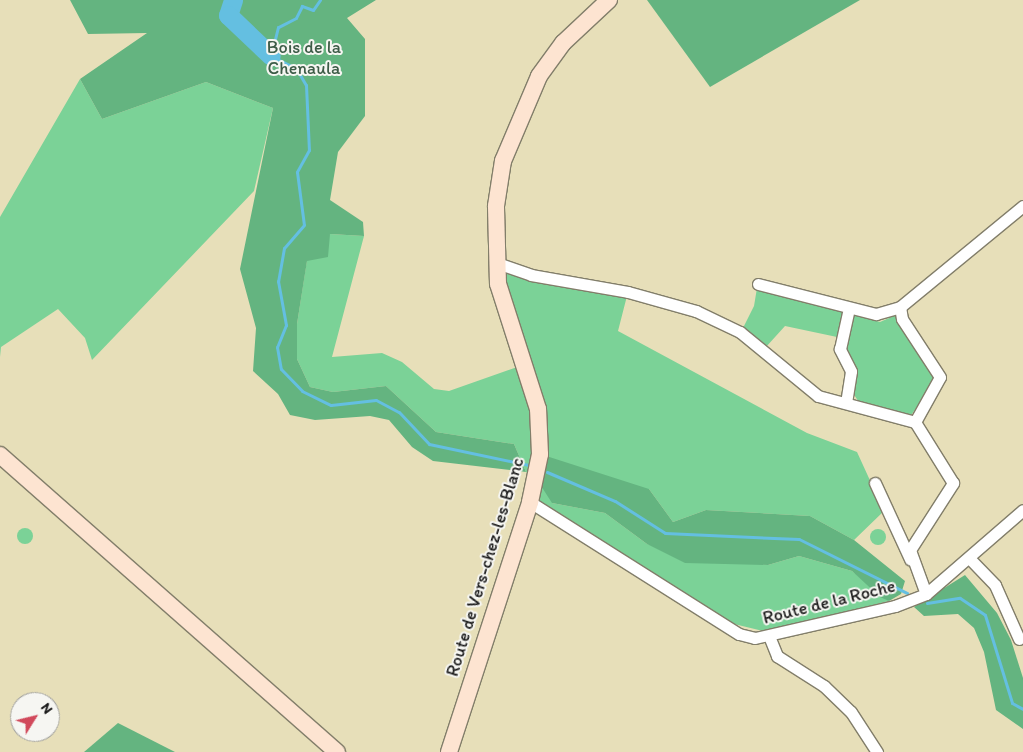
<!DOCTYPE html>
<html>
<head>
<meta charset="utf-8">
<style>
	body { margin:0 }
	#map { position:relative; width:1023px; height:752px; overflow:hidden; background:#e7dfb9; font-family:Itim,sans-serif }
	div>[style] { position:absolute }
	[style*='--x'] { left:calc(var(--x)*1px); top:calc(var(--y)*1px); width:calc(var(--w)*1px); rotate:calc(var(--a)*1deg) }
	.green>* { inset:0; background:#7bd297 }
	.round { border-radius:50% }
	.forest>* { inset:0; background:#64b480 }
	.stream>* { height:3px; margin:-1.5px; padding:0 1.5px; transform-origin:1.5px; border-radius:1.5px; background:#64bfe1 }
	.river>* { height:19px; margin:-9.5px; padding:0 9.5px; transform-origin:9.5px; border-radius:9.5px; background:#64bfe1 }
	.roads { filter:drop-shadow(1px 0 #827e6a) drop-shadow(-1px 0 #827e6a) drop-shadow(0 1px #827e6a) drop-shadow(0 -1px #827e6a) }
	.street>* { height:11px; margin:-5.5px; padding:0 5.5px; transform-origin:5.5px; border-radius:5.5px; background:#fff }
	.secondary>* { height:16px; margin:-8px; padding:0 8px; transform-origin:8px; border-radius:8px; background:#fde4d1 }
	span { translate:-50% -50%; white-space:nowrap; text-align:center; line-height:1.15; -webkit-text-stroke:4px #f6f6f2; paint-order:stroke }
	.park-label { font-size:18px; color:#3d5c47 }
	.street-label { font-size:18px; color:#1c1c1c }
	.north { position:absolute; left:10px; top:692px; width:50px; height:50px; box-sizing:border-box; background:#f6f6f2; border:1px solid #9f9f9c; border-radius:50%; rotate:54deg; font-size:14px; font-weight:700; line-height:20px; text-align:center; color:#1c1c1c }
	.north::after { content:''; display:block; margin:auto; width:18px; height:22px; background:#d1495b; clip-path:polygon(50% 0,100% 100%,50% 72%,0 100%) }
</style>
</head>
<body>
<div id="map">
	<div class="green">
		<i style="clip-path:polygon(80px 79px,102px 119px,206px 82px,273px 108px,254px 191px,92px 360px,85px 338px,58px 309px,1px 347px,0 357px,0 217px)"></i>
		<i style="clip-path:polygon(330px 234px,364px 236px,332px 357px,382px 353px,402px 362px,434px 389px,449px 391px,523px 365px,497px 263px,628px 292px,618px 331px,807px 433px,857px 452px,884px 511px,854px 540px,810px 516px,706px 510px,673px 522px,649px 489px,552px 503px,605px 513px,647px 544px,768px 565px,799px 556px,852px 571px,889px 601px,767px 632px,734px 624px,530px 502px,536px 478px,526px 472px,514px 444px,436px 432px,386px 386px,333px 392px,310px 387px,297px 359px,297px 324px,307px 260px)"></i>
		<i style="clip-path:polygon(757px 288px,845px 311px,837px 337px,785px 326px,766px 347px,742px 330px,754px 306px)"></i>
		<i style="clip-path:polygon(854px 314px,880px 322px,896px 315px,935px 373px,934px 383px,909px 418px,860px 404px,853px 393px,844px 335px)"></i>
		<i class="round" style="left:17px;top:528px;width:16px;height:16px"></i>
		<i class="round" style="left:870px;top:529px;width:16px;height:16px"></i>
	</div>
	<div class="forest">
		<i style="clip-path:polygon(70px 0,376px 0,347px 18px,365px 39px,365px 116px,338px 152px,330px 200px,363px 222px,364px 236px,330px 234px,328px 257px,307px 261px,297px 324px,297px 359px,310px 387px,333px 392px,386px 386px,436px 432px,514px 444px,526px 472px,433px 461px,412px 447px,389px 420px,370px 416px,315px 420px,290px 415px,278px 394px,253px 371px,256px 328px,240px 269px,273px 108px,206px 82px,102px 119px,80px 79px,147px 33px,88px 34px)"></i>
		<i style="clip-path:polygon(647px 0,860px 0,710px 87px)"></i>
		<i style="clip-path:polygon(540px 454px,649px 489px,673px 522px,706px 510px,810px 516px,854px 540px,905px 581px,901px 594px,889px 601px,880px 597px,852px 571px,799px 556px,768px 565px,685px 563px,647px 544px,605px 513px,552px 503px,536px 478px)"></i>
		<i style="clip-path:polygon(965px 575px,997px 613px,1011px 640px,1023px 678px,1023px 729px,996px 710px,984px 652px,974px 628px,958px 614px,924px 616px,914px 607px)"></i>
		<i style="clip-path:polygon(118px 723px,175px 752px,84px 752px)"></i>
	</div>
	<div class="stream">
		<i style="--x:320;--y:0;--w:12;--a:125"></i>
		<i style="--x:313;--y:10;--w:12;--a:-160"></i>
		<i style="--x:302;--y:6;--w:13;--a:117"></i>
		<i style="--x:296;--y:18;--w:20;--a:153"></i>
		<i style="--x:278;--y:27;--w:30;--a:104"></i>
		<i style="--x:271;--y:56;--w:28;--a:26"></i>
		<i style="--x:296;--y:68;--w:20;--a:60"></i>
		<i style="--x:306;--y:85;--w:65;--a:87.4"></i>
		<i style="--x:309;--y:150;--w:25;--a:119"></i>
		<i style="--x:297;--y:172;--w:53;--a:82.5"></i>
		<i style="--x:304;--y:225;--w:30;--a:131"></i>
		<i style="--x:284;--y:248;--w:34;--a:100"></i>
		<i style="--x:278;--y:281;--w:45;--a:79.7"></i>
		<i style="--x:286;--y:325;--w:24;--a:112"></i>
		<i style="--x:277;--y:347;--w:22;--a:80"></i>
		<i style="--x:281;--y:369;--w:30;--a:46"></i>
		<i style="--x:302;--y:391;--w:32;--a:26"></i>
		<i style="--x:331;--y:405;--w:45;--a:-6.3"></i>
		<i style="--x:376;--y:400;--w:26;--a:28"></i>
		<i style="--x:399;--y:412;--w:44;--a:46.8"></i>
		<i style="--x:429;--y:444;--w:102;--a:11.9"></i>
		<i style="--x:547;--y:472;--w:74;--a:23.1"></i>
		<i style="--x:615;--y:501;--w:59;--a:32.6"></i>
		<i style="--x:665;--y:533;--w:134;--a:2.6"></i>
		<i style="--x:799;--y:539;--w:121;--a:26.6"></i>
		<i style="--x:927;--y:603;--w:33;--a:-9"></i>
		<i style="--x:960;--y:598;--w:30;--a:34"></i>
		<i style="--x:985;--y:615;--w:92;--a:72.9"></i>
		<i style="--x:1012;--y:703;--w:13;--a:29"></i>
	</div>
	<div class="river">
		<i style="--x:233;--y:0;--w:16;--a:108"></i>
		<i style="--x:228;--y:15;--w:59;--a:43.6"></i>
	</div>
	<div class="roads">
		<div class="street">
			<i style="--x:497;--y:263;--w:36;--a:19"></i>
			<i style="--x:531;--y:275;--w:98;--a:9.9"></i>
			<i style="--x:628;--y:292;--w:71;--a:15.6"></i>
			<i style="--x:696;--y:311;--w:49;--a:25.5"></i>
			<i style="--x:740;--y:332;--w:101;--a:39.4"></i>
			<i style="--x:818;--y:396;--w:100;--a:15"></i>
			<i style="--x:758;--y:284;--w:122;--a:14.3"></i>
			<i style="--x:876;--y:314;--w:25;--a:-16"></i>
			<i style="--x:846;--y:403;--w:32;--a:-81"></i>
			<i style="--x:851;--y:371;--w:25;--a:-117"></i>
			<i style="--x:840;--y:349;--w:42;--a:-77.6"></i>
			<i style="--x:875;--y:483;--w:84;--a:65.3"></i>
			<i style="--x:530;--y:502;--w:247;--a:32.3"></i>
			<i style="--x:739;--y:634;--w:16;--a:14"></i>
			<i style="--x:755;--y:638;--w:144;--a:-12.9"></i>
			<i style="--x:895;--y:606;--w:33;--a:-21"></i>
			<i style="--x:926;--y:594;--w:128;--a:-40.9"></i>
			<i style="--x:970;--y:559;--w:36;--a:46"></i>
			<i style="--x:995;--y:585;--w:59;--a:66"></i>
			<i style="--x:926;--y:594;--w:47;--a:-110"></i>
			<i style="--x:910;--y:550;--w:80;--a:-57.3"></i>
			<i style="--x:953;--y:483;--w:72;--a:-121.9"></i>
			<i style="--x:915;--y:422;--w:51;--a:-60.9"></i>
			<i style="--x:940;--y:377;--w:69;--a:-123.2"></i>
			<i style="--x:902;--y:319;--w:12;--a:-99"></i>
			<i style="--x:900;--y:307;--w:159;--a:-39.4"></i>
			<i style="--x:769;--y:636;--w:22;--a:68"></i>
			<i style="--x:777;--y:656;--w:56;--a:32.6"></i>
			<i style="--x:824;--y:686;--w:37;--a:44"></i>
			<i style="--x:851;--y:712;--w:48;--a:57"></i>
		</div>
		<div class="secondary">
			<i style="--x:0;--y:455;--w:449;--a:41.4"></i>
			<i style="--x:449;--y:752;--w:263;--a:-72"></i>
			<i style="--x:530;--y:502;--w:49;--a:-78.2"></i>
			<i style="--x:540;--y:454;--w:45;--a:-92.5"></i>
			<i style="--x:538;--y:409;--w:131;--a:-107.7"></i>
			<i style="--x:498;--y:284;--w:78;--a:-91.5"></i>
			<i style="--x:496;--y:206;--w:46;--a:-81.2"></i>
			<i style="--x:503;--y:161;--w:92;--a:-67"></i>
			<i style="--x:539;--y:76;--w:41;--a:-54"></i>
			<i style="--x:563;--y:43;--w:63;--a:-43.1"></i>
		</div>
	</div>
	<div class="park-label">
		<span style="left:304px;top:58px">Bois de la<br>Chenaula</span>
	</div>
	<div class="street-label">
		<span style="left:485px;top:567px;rotate:-73deg">Route de Vers-chez-les-Blanc</span>
		<span style="left:829px;top:602px;rotate:-14deg">Route de la Roche</span>
	</div>
	<div class="north">N</div>
</div>
</body>
</html>
